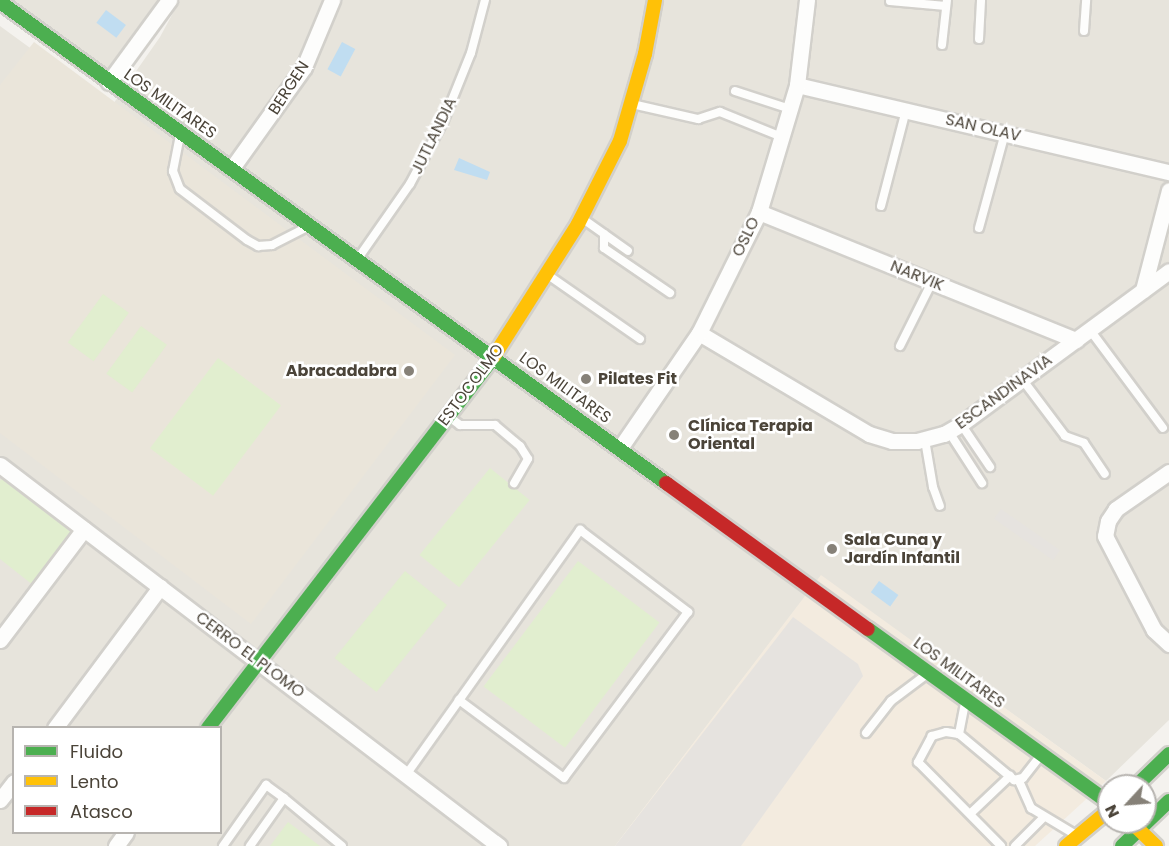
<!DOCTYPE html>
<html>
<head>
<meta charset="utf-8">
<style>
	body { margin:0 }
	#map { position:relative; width:1169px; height:846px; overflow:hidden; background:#f4f2ee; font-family:Poppins,sans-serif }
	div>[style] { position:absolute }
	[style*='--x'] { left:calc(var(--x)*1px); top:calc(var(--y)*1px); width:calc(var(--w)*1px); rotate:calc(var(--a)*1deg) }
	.residential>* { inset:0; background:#e7e4dc }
	.commercial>* { inset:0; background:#f3ebdf }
	.education>* { inset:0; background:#eae5da }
	.green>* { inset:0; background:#e1eecf; transform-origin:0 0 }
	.parking>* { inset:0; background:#e6e3df; transform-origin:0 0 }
	.water>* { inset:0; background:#c0ddf1; transform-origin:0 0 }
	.roads { filter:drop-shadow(2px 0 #d2d0cb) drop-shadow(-2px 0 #d2d0cb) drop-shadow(0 2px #d2d0cb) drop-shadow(0 -2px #d2d0cb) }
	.lane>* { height:8px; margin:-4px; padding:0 4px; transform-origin:4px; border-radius:4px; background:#fdfdfc }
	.street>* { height:15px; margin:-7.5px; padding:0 7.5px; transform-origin:7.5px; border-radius:7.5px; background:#fdfdfc }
	.fast>* { height:14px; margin:-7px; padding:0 7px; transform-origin:7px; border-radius:7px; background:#4caf50 }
	.slow>* { height:14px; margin:-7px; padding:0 7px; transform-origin:7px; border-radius:7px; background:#ffc107 }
	.jam>* { height:14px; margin:-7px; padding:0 7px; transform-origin:7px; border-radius:7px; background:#c62828 }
	.dots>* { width:16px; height:16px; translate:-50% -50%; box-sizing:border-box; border:3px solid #fff; border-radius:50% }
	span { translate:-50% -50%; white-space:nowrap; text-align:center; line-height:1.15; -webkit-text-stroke:5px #fff; paint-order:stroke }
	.street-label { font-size:16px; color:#4b4439 }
	.poi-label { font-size:16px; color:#4b4439; font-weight:700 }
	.right { translate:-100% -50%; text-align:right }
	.left { translate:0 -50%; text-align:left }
	.legend { position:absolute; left:12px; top:726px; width:210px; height:108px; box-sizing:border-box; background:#fff; border:2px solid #b7b4b0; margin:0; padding:8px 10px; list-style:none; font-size:18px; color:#4b4439 }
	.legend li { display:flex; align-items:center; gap:12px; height:30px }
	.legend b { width:30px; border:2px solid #b7b4b0 }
	.north { position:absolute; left:1097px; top:774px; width:60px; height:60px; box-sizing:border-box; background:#fff; border:2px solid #b7b4b0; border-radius:50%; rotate:244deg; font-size:16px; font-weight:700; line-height:24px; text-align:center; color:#4b4439 }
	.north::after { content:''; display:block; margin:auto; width:21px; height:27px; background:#868178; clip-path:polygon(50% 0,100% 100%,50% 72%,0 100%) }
</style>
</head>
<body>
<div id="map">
	<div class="residential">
		<i style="clip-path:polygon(5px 0,163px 0,107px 72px)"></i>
		<i style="clip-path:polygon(evenodd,180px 0,1169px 0,1169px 720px,1106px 781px,821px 576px,615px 846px,0 846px,0 26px,111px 107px,160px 37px,180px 0,14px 728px,220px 728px,220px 832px,14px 832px,14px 728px)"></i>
	</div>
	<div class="commercial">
		<i style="clip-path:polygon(821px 575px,1106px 781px,1035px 846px,615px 846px)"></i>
	</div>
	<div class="education">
		<i style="clip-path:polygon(34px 42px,455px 355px,251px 624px,0 433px,0 85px)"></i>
	</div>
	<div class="green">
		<i style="left:103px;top:294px;width:32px;height:60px;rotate:36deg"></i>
		<i style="left:141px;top:326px;width:32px;height:59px;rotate:36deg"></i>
		<i style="left:218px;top:358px;width:79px;height:113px;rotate:37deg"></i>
		<i style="left:490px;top:468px;width:51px;height:112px;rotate:39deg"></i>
		<i style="clip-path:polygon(8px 471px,84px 529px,38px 589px,0 559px,0 481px)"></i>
		<i style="left:578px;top:561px;width:102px;height:157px;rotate:37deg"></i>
		<i style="left:405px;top:571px;width:54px;height:112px;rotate:39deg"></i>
		<i style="clip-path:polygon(288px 822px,320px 846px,270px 846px)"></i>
	</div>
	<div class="parking">
		<i style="left:1001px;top:509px;width:72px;height:12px;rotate:35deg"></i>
		<i style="clip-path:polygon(793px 617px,858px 664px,863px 676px,741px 846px,615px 846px)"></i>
	</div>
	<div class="water">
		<i style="left:106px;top:10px;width:25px;height:16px;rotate:37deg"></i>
		<i style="left:342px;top:42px;width:15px;height:31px;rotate:28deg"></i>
		<i style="clip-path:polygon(459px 158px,490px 172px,487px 180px,454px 170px)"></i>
		<i style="left:879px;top:581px;width:24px;height:14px;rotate:36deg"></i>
	</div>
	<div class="roads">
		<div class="lane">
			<i style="--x:890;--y:1;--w:56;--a:5.1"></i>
			<i style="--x:1084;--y:31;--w:31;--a:-86"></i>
			<i style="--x:979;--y:39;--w:39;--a:-87"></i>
			<i style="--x:942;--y:45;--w:45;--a:-83.7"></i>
			<i style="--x:735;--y:91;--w:58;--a:18.1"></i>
			<i style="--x:632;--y:104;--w:68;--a:12.8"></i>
			<i style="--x:698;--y:119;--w:23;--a:-18"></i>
			<i style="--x:720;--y:112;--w:67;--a:22"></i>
			<i style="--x:180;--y:135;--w:37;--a:101"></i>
			<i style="--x:173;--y:171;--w:19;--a:69"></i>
			<i style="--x:180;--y:189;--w:84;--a:37.3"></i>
			<i style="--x:247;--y:240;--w:13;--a:29"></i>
			<i style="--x:258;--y:246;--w:14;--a:-4"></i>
			<i style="--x:272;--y:245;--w:39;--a:-27"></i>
			<i style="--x:881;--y:206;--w:99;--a:-75.4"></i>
			<i style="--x:583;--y:219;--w:55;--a:35.4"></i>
			<i style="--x:979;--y:228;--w:98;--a:-74.7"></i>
			<i style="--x:604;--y:234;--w:14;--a:90"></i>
			<i style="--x:604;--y:248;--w:80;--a:34.3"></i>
			<i style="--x:359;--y:257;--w:89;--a:-55.1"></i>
			<i style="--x:410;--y:184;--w:72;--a:-62"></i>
			<i style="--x:444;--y:120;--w:72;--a:-68.1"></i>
			<i style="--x:471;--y:53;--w:55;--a:-75.2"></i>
			<i style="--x:548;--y:275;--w:112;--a:34.8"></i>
			<i style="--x:1090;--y:330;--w:122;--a:53.3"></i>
			<i style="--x:900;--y:346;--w:72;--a:-63.4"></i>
			<i style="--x:1022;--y:379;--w:71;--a:53"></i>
			<i style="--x:1065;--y:436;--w:20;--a:20"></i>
			<i style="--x:1084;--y:443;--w:37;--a:56"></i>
			<i style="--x:448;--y:416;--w:15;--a:37"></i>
			<i style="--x:460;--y:425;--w:35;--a:0"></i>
			<i style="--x:495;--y:425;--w:33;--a:40"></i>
			<i style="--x:520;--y:446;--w:15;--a:58"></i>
			<i style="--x:528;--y:459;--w:28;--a:120"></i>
			<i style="--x:961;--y:424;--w:52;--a:56"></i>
			<i style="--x:949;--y:432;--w:61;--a:57.1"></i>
			<i style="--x:925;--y:440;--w:48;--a:80.3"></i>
			<i style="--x:933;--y:487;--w:20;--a:70"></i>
			<i style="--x:965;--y:703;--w:32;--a:101"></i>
			<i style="--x:959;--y:734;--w:72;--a:39.9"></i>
			<i style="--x:1014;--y:780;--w:9;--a:-13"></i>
			<i style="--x:1023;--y:778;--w:28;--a:-52"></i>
			<i style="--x:866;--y:733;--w:41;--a:-52"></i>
			<i style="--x:891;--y:701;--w:45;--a:-36.9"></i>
			<i style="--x:959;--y:734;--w:13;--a:-171"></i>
			<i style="--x:946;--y:732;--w:15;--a:164"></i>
			<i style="--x:932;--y:736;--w:30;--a:118"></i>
			<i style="--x:918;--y:762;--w:118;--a:45.3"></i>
			<i style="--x:406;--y:775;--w:301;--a:-54.6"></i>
			<i style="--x:580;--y:530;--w:136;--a:37.2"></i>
			<i style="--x:688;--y:612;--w:207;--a:126.8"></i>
			<i style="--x:564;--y:778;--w:131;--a:-143.4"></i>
			<i style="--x:1019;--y:781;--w:30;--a:66"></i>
			<i style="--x:1031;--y:808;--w:52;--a:31"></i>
			<i style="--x:284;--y:798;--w:75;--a:39.6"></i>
			<i style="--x:971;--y:813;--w:54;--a:-43.5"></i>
			<i style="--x:223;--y:846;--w:75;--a:-54.8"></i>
			<i style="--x:266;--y:785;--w:22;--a:36"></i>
			<i style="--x:284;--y:798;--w:59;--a:125.3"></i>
			<i style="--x:1015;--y:846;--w:41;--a:-45"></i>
		</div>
		<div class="street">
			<i style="--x:109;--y:82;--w:102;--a:-53.8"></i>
			<i style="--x:797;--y:85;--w:382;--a:13.2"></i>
			<i style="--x:232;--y:168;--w:124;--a:-54.5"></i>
			<i style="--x:304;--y:67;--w:73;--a:-67.3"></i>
			<i style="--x:759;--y:212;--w:342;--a:22"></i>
			<i style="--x:1143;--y:290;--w:103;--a:-75.4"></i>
			<i style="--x:699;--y:333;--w:198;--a:30.7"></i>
			<i style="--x:869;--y:434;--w:24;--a:17"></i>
			<i style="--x:892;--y:441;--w:25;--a:0"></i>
			<i style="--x:917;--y:441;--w:28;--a:-15"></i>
			<i style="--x:944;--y:434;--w:20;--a:-30"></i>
			<i style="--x:961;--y:424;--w:258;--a:-36.3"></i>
			<i style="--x:620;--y:448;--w:140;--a:-55.5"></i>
			<i style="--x:699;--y:333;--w:135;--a:-63.6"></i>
			<i style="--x:759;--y:212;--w:133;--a:-73.3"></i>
			<i style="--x:797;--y:85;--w:86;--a:-83.3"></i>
			<i style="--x:0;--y:465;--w:628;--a:37.36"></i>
			<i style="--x:1169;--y:472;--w:65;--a:145.1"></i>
			<i style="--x:1116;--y:509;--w:14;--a:124"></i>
			<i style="--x:1108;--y:521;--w:15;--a:101"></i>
			<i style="--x:1105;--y:536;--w:106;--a:62.5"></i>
			<i style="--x:1154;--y:630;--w:21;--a:43"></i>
			<i style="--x:0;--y:640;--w:139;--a:-52.9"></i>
			<i style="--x:55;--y:728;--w:176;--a:-53.3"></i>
			<i style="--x:0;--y:800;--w:23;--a:-52"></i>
			<i style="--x:116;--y:846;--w:17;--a:-54"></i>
		</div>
		<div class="fast">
			<i style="--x:0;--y:2;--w:822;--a:35.84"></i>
			<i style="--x:868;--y:629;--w:297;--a:35.8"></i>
			<i style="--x:208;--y:728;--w:469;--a:-52.4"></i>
			<i style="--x:1136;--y:786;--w:46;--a:-44.1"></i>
			<i style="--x:1122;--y:846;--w:65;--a:-43.8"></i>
		</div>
		<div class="slow">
			<i style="--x:494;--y:356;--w:156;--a:-57.5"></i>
			<i style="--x:578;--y:224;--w:93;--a:-63.2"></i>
			<i style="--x:620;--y:141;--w:91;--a:-74"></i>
			<i style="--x:645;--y:54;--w:55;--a:-79.5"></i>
			<i style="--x:1131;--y:822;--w:35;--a:44"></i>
			<i style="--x:1066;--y:846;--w:56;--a:-39.9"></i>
		</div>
		<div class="jam">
			<i style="--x:666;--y:483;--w:249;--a:35.9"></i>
		</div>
	</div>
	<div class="dots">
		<i style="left:409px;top:371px;background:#868178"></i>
		<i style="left:586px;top:379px;background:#868178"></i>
		<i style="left:674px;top:435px;background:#868178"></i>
		<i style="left:832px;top:549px;background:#868178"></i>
	</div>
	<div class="street-label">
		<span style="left:289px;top:88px;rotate:-57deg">BERGEN</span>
		<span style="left:170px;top:104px;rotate:35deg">LOS MILITARES</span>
		<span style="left:983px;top:128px;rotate:13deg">SAN OLAV</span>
		<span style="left:434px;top:136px;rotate:-64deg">JUTLANDIA</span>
		<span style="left:746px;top:237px;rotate:-64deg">OSLO</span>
		<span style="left:917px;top:276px;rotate:22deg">NARVIK</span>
		<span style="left:471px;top:385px;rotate:-53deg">ESTOCOLMO</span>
		<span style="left:565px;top:388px;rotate:36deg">LOS MILITARES</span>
		<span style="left:1004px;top:392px;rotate:-36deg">ESCANDINAVIA</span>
		<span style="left:250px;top:655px;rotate:37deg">CERRO EL PLOMO</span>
		<span style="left:959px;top:673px;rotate:36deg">LOS MILITARES</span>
	</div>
	<div class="poi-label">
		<span class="right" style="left:397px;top:371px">Abracadabra</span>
		<span class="left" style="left:598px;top:379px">Pilates Fit</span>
		<span class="left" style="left:688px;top:435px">Clínica Terapia<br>Oriental</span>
		<span class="left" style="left:844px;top:549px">Sala Cuna y<br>Jardín Infantil</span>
	</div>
	<ul class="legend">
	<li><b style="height:8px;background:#4caf50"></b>Fluido</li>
	<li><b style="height:8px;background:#ffc107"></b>Lento</li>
	<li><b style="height:8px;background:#c62828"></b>Atasco</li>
	</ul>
	<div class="north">N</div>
</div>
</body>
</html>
